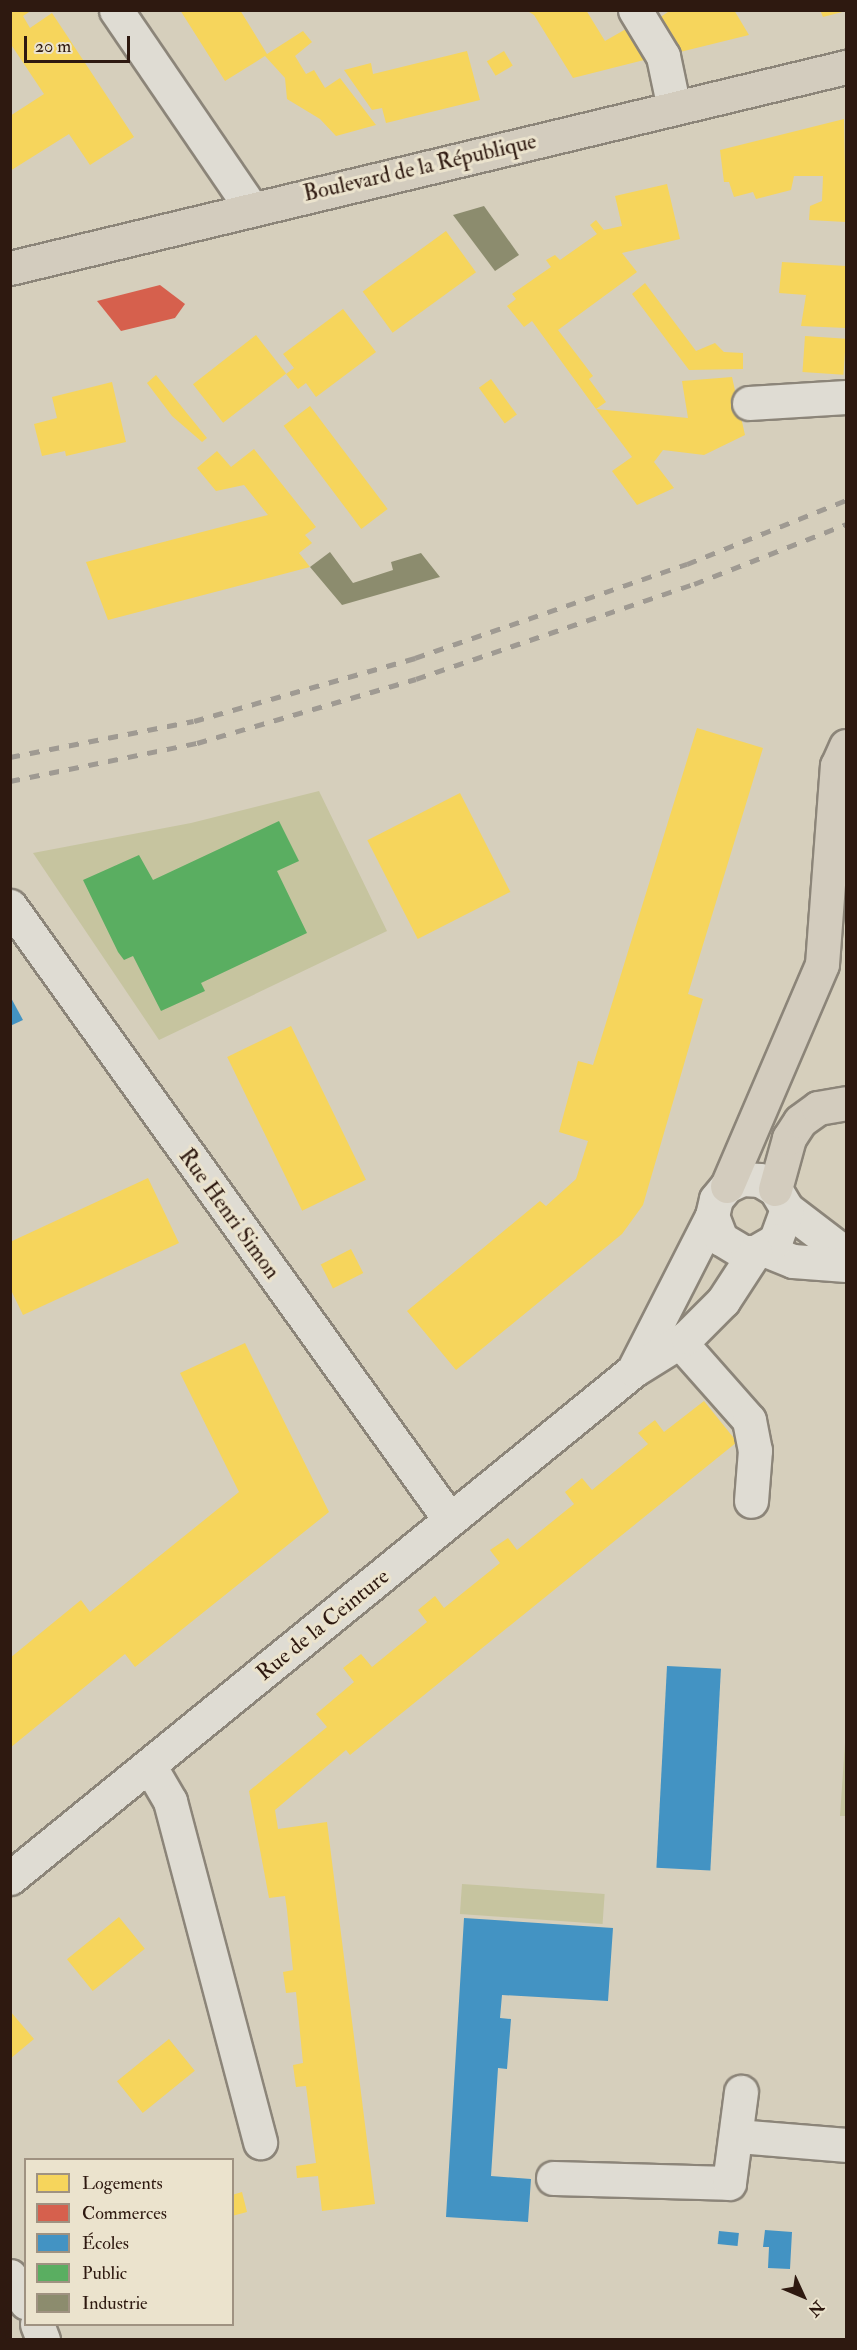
<!DOCTYPE html>
<html>
<head>
<meta charset="utf-8">
<style>
	body { margin:0 }
	#map { position:relative; width:857px; height:2350px; overflow:hidden; background:#d6cfbc; font-family:"IM FELL Double Pica",serif }
	div>[style] { position:absolute }
	[style*='--x'] { left:calc(var(--x)*1px); top:calc(var(--y)*1px); width:calc(var(--w)*1px); rotate:calc(var(--a)*1deg) }
	.green>* { inset:0; background:#c6c49f; transform-origin:0 0 }
	.homes>* { inset:0; background:#f6d55c; transform-origin:0 0 }
	.shops>* { inset:0; background:#d6604d }
	.schools>* { inset:0; background:#4393c3; transform-origin:0 0 }
	.public>* { inset:0; background:#5aae61 }
	.industry>* { inset:0; background:#8c8c6e }
	.roads { filter:drop-shadow(2px 0 #8c8579) drop-shadow(-2px 0 #8c8579) drop-shadow(0 2px #8c8579) drop-shadow(0 -2px #8c8579) }
	.minor>* { height:33px; margin:-16.5px; padding:0 16.5px; transform-origin:16.5px; border-radius:16.5px; background:#dfdcd3 }
	.major>* { height:33px; margin:-16.5px; padding:0 16.5px; transform-origin:16.5px; border-radius:16.5px; background:#d3ccbe }
	.rail>* { height:4.5px; margin-top:-2.25px; transform-origin:0; background:repeating-linear-gradient(90deg,#9f9a92 0 10px,transparent 0 20px) }
	span { translate:-50% -50%; white-space:nowrap; text-align:center; line-height:1.15; -webkit-text-stroke:6px #ebe3cd; paint-order:stroke }
	.street-label { font-size:22px; color:#2e1910 }
	.frame { position:absolute; inset:0; border:12px solid #2e1910; pointer-events:none }
	.legend { position:absolute; left:24px; top:2158px; width:210px; height:168px; box-sizing:border-box; background:#ebe3cd; border:2px solid #9f9281; margin:0; padding:8px 10px; list-style:none; font-size:18px; color:#2e1910 }
	.legend li { display:flex; align-items:center; gap:12px; height:30px }
	.legend b { width:30px; border:2px solid #9f9281 }
	.north { position:absolute; left:773px; top:2266px; width:60px; height:60px; -webkit-text-stroke:4px #ebe3cd; paint-order:stroke; rotate:134deg; font-size:16px; font-weight:700; line-height:24px; text-align:center; color:#2e1910 }
	.north::after { content:''; display:block; margin:auto; width:21px; height:27px; background:#2e1910; clip-path:polygon(50% 0,100% 100%,50% 72%,0 100%) }
	.scale { position:absolute; left:24px; top:36px; width:106px; height:27px; box-sizing:border-box; border:3px solid #2e1910; border-top:0; padding-left:8px; font-size:18px; line-height:21px; white-space:nowrap; color:#2e1910; -webkit-text-stroke:4px #ebe3cd; paint-order:stroke }
</style>
</head>
<body>
<div id="map">
	<div class="green">
		<i style="clip-path:polygon(319px 791px,387px 931px,159px 1040px,33px 853px,191px 823px)"></i>
		<i style="clip-path:polygon(846px 1729px,846px 1816px,840px 1816px)"></i>
		<i style="left:462px;top:1884px;width:143px;height:30px;rotate:4deg"></i>
	</div>
	<div class="homes">
		<i style="clip-path:polygon(10px 10px,32px 10px,23px 16px,30px 28px,52px 13px,134px 137px,90px 165px,69px 134px,10px 171px,10px 116px,44px 94px,10px 43px)"></i>
		<i style="clip-path:polygon(180px 10px,240px 10px,267px 54px,303px 31px,312px 42px,295px 56px,306px 74px,314px 70px,325px 88px,340px 78px,376px 125px,336px 136px,320px 119px,287px 99px,285px 78px,265px 56px,225px 81px)"></i>
		<i style="clip-path:polygon(526px 10px,586px 10px,605px 41px,626px 29px,648px 59px,573px 78px,534px 15px)"></i>
		<i style="clip-path:polygon(671px 10px,734px 10px,749px 35px,680px 52px,659px 18px)"></i>
		<i style="clip-path:polygon(820px 10px,846px 10px,846px 11px,823px 17px)"></i>
		<i style="clip-path:polygon(467px 51px,480px 100px,386px 123px,382px 108px,372px 110px,344px 70px,371px 63px,373px 74px)"></i>
		<i style="left:504px;top:51px;width:17px;height:20px;rotate:59deg"></i>
		<i style="clip-path:polygon(844px 119px,846px 222px,809px 220px,810px 206px,822px 201px,823px 176px,794px 176px,791px 190px,756px 199px,753px 192px,734px 197px,729px 182px,724px 182px,720px 150px)"></i>
		<i style="clip-path:polygon(667px 184px,680px 239px,622px 253px,637px 272px,558px 330px,593px 376px,589px 379px,606px 402px,596px 409px,532px 321px,524px 327px,507px 306px,516px 299px,512px 294px,551px 267px,546px 260px,555px 255px,560px 260px,597px 234px,590px 225px,596px 220px,604px 230px,622px 226px,615px 196px)"></i>
		<i style="left:446px;top:231px;width:51px;height:103px;rotate:54deg"></i>
		<i style="clip-path:polygon(782px 262px,846px 266px,846px 328px,801px 326px,806px 295px,779px 293px)"></i>
		<i style="clip-path:polygon(645px 283px,696px 351px,715px 343px,724px 352px,743px 353px,743px 369px,689px 370px,632px 294px)"></i>
		<i style="clip-path:polygon(343px 309px,376px 352px,316px 397px,306px 383px,298px 389px,286px 374px,294px 368px,283px 354px)"></i>
		<i style="left:256px;top:335px;width:49px;height:80px;rotate:52deg"></i>
		<i style="left:805px;top:336px;width:41px;height:36px;rotate:4deg"></i>
		<i style="clip-path:polygon(156px 375px,207px 438px,202px 442px,172px 416px,147px 383px)"></i>
		<i style="clip-path:polygon(732px 377px,745px 435px,704px 455px,663px 450px,654px 462px,674px 488px,637px 505px,612px 471px,632px 457px,596px 409px,688px 418px,682px 381px)"></i>
		<i style="left:491px;top:379px;width:44px;height:15px;rotate:54deg"></i>
		<i style="clip-path:polygon(112px 382px,126px 442px,66px 456px,65px 451px,42px 456px,34px 424px,57px 418px,52px 397px)"></i>
		<i style="left:310px;top:406px;width:129px;height:33px;rotate:53deg"></i>
		<i style="clip-path:polygon(254px 449px,316px 527px,305px 535px,312px 543px,299px 553px,310px 567px,108px 620px,86px 562px,268px 515px,244px 485px,216px 491px,197px 468px,217px 451px,231px 467px)"></i>
		<i style="clip-path:polygon(697px 728px,763px 748px,688px 994px,703px 999px,643px 1205px,622px 1234px,456px 1370px,407px 1311px,540px 1201px,546px 1206px,576px 1179px,588px 1141px,559px 1132px,578px 1061px,593px 1065px)"></i>
		<i style="left:460px;top:793px;width:111px;height:104px;rotate:63deg"></i>
		<i style="left:291px;top:1026px;width:171px;height:71px;rotate:64deg"></i>
		<i style="clip-path:polygon(148px 1178px,179px 1243px,23px 1315px,10px 1288px,10px 1242px)"></i>
		<i style="left:351px;top:1249px;width:27px;height:34px;rotate:63deg"></i>
		<i style="clip-path:polygon(245px 1343px,329px 1512px,135px 1667px,125px 1654px,10px 1748px,10px 1658px,81px 1600px,90px 1612px,239px 1492px,180px 1373px)"></i>
		<i style="clip-path:polygon(704px 1401px,737px 1442px,350px 1755px,346px 1750px,275px 1810px,278px 1829px,327px 1822px,375px 2204px,322px 2211px,318px 2176px,297px 2178px,296px 2166px,316px 2163px,306px 2086px,296px 2087px,293px 2065px,303px 2063px,296px 1992px,286px 1993px,283px 1972px,293px 1970px,287px 1910px,285px 1896px,269px 1898px,249px 1791px,327px 1727px,316px 1714px,354px 1682px,343px 1668px,361px 1654px,372px 1667px,427px 1622px,418px 1610px,435px 1596px,444px 1608px,500px 1563px,490px 1550px,508px 1538px,517px 1550px,574px 1504px,565px 1492px,582px 1478px,592px 1490px,648px 1444px,638px 1433px,655px 1420px,664px 1432px)"></i>
		<i style="left:119px;top:1917px;width:41px;height:67px;rotate:51deg"></i>
		<i style="clip-path:polygon(10px 2011px,34px 2039px,10px 2059px)"></i>
		<i style="left:169px;top:2039px;width:41px;height:67px;rotate:51deg"></i>
		<i style="clip-path:polygon(242px 2192px,247px 2212px,232px 2216px,232px 2195px)"></i>
	</div>
	<div class="shops">
		<i style="clip-path:polygon(160px 285px,185px 304px,175px 318px,121px 331px,97px 301px)"></i>
	</div>
	<div class="schools">
		<i style="clip-path:polygon(10px 996px,23px 1020px,10px 1026px)"></i>
		<i style="left:667px;top:1666px;width:54px;height:202px;rotate:3deg"></i>
		<i style="clip-path:polygon(464px 1918px,613px 1928px,608px 2001px,502px 1995px,500px 2018px,511px 2019px,507px 2069px,498px 2068px,491px 2176px,531px 2179px,528px 2222px,446px 2217px)"></i>
		<i style="clip-path:polygon(765px 2230px,792px 2232px,790px 2269px,768px 2268px,769px 2247px,763px 2247px)"></i>
		<i style="left:719px;top:2231px;width:20px;height:13px;rotate:6deg"></i>
	</div>
	<div class="public">
		<i style="clip-path:polygon(279px 821px,299px 861px,277px 871px,307px 933px,201px 983px,205px 991px,161px 1011px,133px 956px,124px 960px,118px 952px,83px 880px,139px 855px,153px 880px)"></i>
	</div>
	<div class="industry">
		<i style="clip-path:polygon(484px 206px,519px 255px,495px 271px,453px 215px)"></i>
		<i style="clip-path:polygon(330px 552px,353px 583px,393px 570px,391px 562px,421px 553px,440px 577px,342px 605px,310px 567px)"></i>
	</div>
	<div class="roads">
		<div class="minor">
			<i style="--x:116;--y:10;--w:240;--a:55.7"></i>
			<i style="--x:635;--y:10;--w:54;--a:58.7"></i>
			<i style="--x:663;--y:56;--w:53;--a:78.1"></i>
			<i style="--x:749;--y:403;--w:97;--a:-3.5"></i>
			<i style="--x:10;--y:906;--w:755;--a:54.37"></i>
			<i style="--x:787;--y:1209;--w:74;--a:37.3"></i>
			<i style="--x:763;--y:1249;--w:32;--a:22"></i>
			<i style="--x:793;--y:1261;--w:53;--a:4.3"></i>
			<i style="--x:680;--y:1342;--w:104;--a:48.5"></i>
			<i style="--x:749;--y:1420;--w:31;--a:79"></i>
			<i style="--x:755;--y:1450;--w:51;--a:94.5"></i>
			<i style="--x:634;--y:1369;--w:172;--a:-63"></i>
			<i style="--x:712;--y:1216;--w:17;--a:-77"></i>
			<i style="--x:716;--y:1199;--w:17;--a:-50"></i>
			<i style="--x:727;--y:1186;--w:17;--a:-25"></i>
			<i style="--x:742;--y:1179;--w:18;--a:3"></i>
			<i style="--x:760;--y:1180;--w:17;--a:31"></i>
			<i style="--x:775;--y:1189;--w:23;--a:59"></i>
			<i style="--x:787;--y:1209;--w:33;--a:110"></i>
			<i style="--x:776;--y:1240;--w:24;--a:150"></i>
			<i style="--x:755;--y:1252;--w:12;--a:180"></i>
			<i style="--x:743;--y:1252;--w:26;--a:-149"></i>
			<i style="--x:721;--y:1239;--w:25;--a:-111"></i>
			<i style="--x:149;--y:1765;--w:42;--a:59.7"></i>
			<i style="--x:170;--y:1801;--w:353;--a:75.2"></i>
			<i style="--x:10;--y:1878;--w:805;--a:-39.15"></i>
			<i style="--x:634;--y:1370;--w:62;--a:-31.9"></i>
			<i style="--x:687;--y:1337;--w:51;--a:-45"></i>
			<i style="--x:723;--y:1301;--w:59;--a:-56.9"></i>
			<i style="--x:737;--y:2136;--w:109;--a:4.7"></i>
			<i style="--x:553;--y:2178;--w:176;--a:1.6"></i>
			<i style="--x:729;--y:2183;--w:92;--a:-82.5"></i>
			<i style="--x:10;--y:2276;--w:31;--a:59"></i>
			<i style="--x:37;--y:2324;--w:17;--a:69"></i>
		</div>
		<div class="major">
			<i style="--x:10;--y:268;--w:860;--a:-13.52"></i>
			<i style="--x:727;--y:1186;--w:241;--a:-66.8"></i>
			<i style="--x:822;--y:964;--w:199;--a:-85.7"></i>
			<i style="--x:837;--y:766;--w:22;--a:-66"></i>
			<i style="--x:775;--y:1189;--w:53;--a:-74.6"></i>
			<i style="--x:789;--y:1138;--w:20;--a:-57"></i>
			<i style="--x:800;--y:1121;--w:22;--a:-36"></i>
			<i style="--x:818;--y:1108;--w:28;--a:-10"></i>
		</div>
	</div>
	<div class="rail">
		<i style="--x:10;--y:757;--w:187;--a:-11.1"></i>
		<i style="--x:194;--y:721;--w:230;--a:-15.9"></i>
		<i style="--x:415;--y:658;--w:288;--a:-19.1"></i>
		<i style="--x:687;--y:564;--w:171;--a:-21.9"></i>
		<i style="--x:10;--y:781;--w:191;--a:-11.5"></i>
		<i style="--x:197;--y:743;--w:228;--a:-16.3"></i>
		<i style="--x:416;--y:679;--w:294;--a:-18.9"></i>
		<i style="--x:694;--y:584;--w:163;--a:-21.5"></i>
	</div>
	<div class="street-label">
		<span style="left:420px;top:168px;rotate:-13deg">Boulevard de la République</span>
		<span style="left:229px;top:1214px;rotate:54deg">Rue Henri Simon</span>
		<span style="left:323px;top:1625px;rotate:-39deg">Rue de la Ceinture</span>
	</div>
	<div class="frame"></div>
	<ul class="legend">
	<li><b style="height:16px;background:#f6d55c"></b>Logements</li>
	<li><b style="height:16px;background:#d6604d"></b>Commerces</li>
	<li><b style="height:16px;background:#4393c3"></b>Écoles</li>
	<li><b style="height:16px;background:#5aae61"></b>Public</li>
	<li><b style="height:16px;background:#8c8c6e"></b>Industrie</li>
	</ul>
	<div class="north">N</div>
	<div class="scale">20 m</div>
</div>
</body>
</html>
